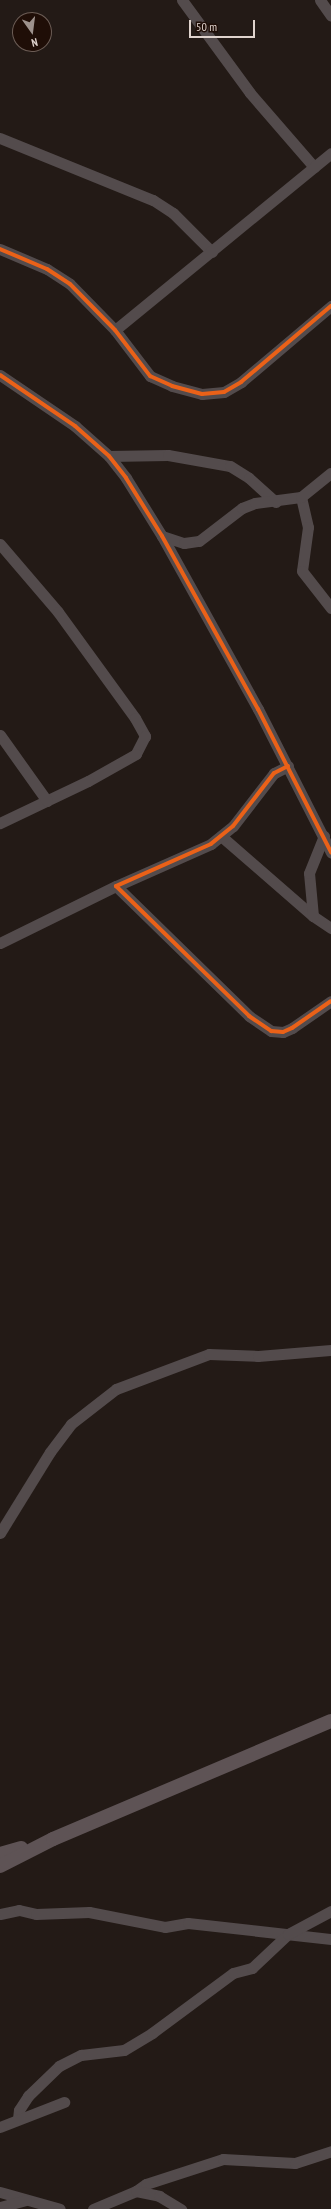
<!DOCTYPE html>
<html>
<head>
<meta charset="utf-8">
<style>
	body { margin:0 }
	#map { position:relative; width:331px; height:2209px; overflow:hidden; background:#231a16; font-family:"PT Sans Narrow",sans-serif }
	div>[style] { position:absolute }
	[style*='--x'] { left:calc(var(--x)*1px); top:calc(var(--y)*1px); width:calc(var(--w)*1px); rotate:calc(var(--a)*1deg) }
	.minor>* { height:11px; margin:-5.5px; padding:0 5.5px; transform-origin:5.5px; border-radius:5.5px; background:#534b4c }
	.major>* { height:14px; margin:-7px; padding:0 7px; transform-origin:7px; border-radius:7px; background:#5e5355 }
	.cycleway>* { height:4px; margin:-2px; padding:0 2px; transform-origin:2px; border-radius:2px; background:#ea6118 }
	span { translate:-50% -50%; white-space:nowrap; text-align:center; line-height:1.15; -webkit-text-stroke:3.5px #1f0e07; paint-order:stroke }
	.north { position:absolute; left:12px; top:12px; width:40px; height:40px; box-sizing:border-box; background:#1f0e07; border:1px solid #6c5d56; border-radius:50%; rotate:166deg; font-size:11px; font-weight:700; line-height:16px; text-align:center; color:#dfd3cd }
	.north::after { content:''; display:block; margin:auto; width:14px; height:18px; background:#9d928d; clip-path:polygon(50% 0,100% 100%,50% 72%,0 100%) }
	.scale { position:absolute; left:189px; top:20px; width:66px; height:18px; box-sizing:border-box; border:2px solid #dfd3cd; border-top:0; padding-left:5px; font-size:12px; line-height:14px; white-space:nowrap; color:#dfd3cd; -webkit-text-stroke:3px #1f0e07; paint-order:stroke }
</style>
</head>
<body>
<div id="map">
	<div class="minor">
		<i style="--x:182;--y:0;--w:115;--a:53.8"></i>
		<i style="--x:250;--y:93;--w:98;--a:49.1"></i>
		<i style="--x:320;--y:0;--w:19;--a:55"></i>
		<i style="--x:0;--y:138;--w:165;--a:22.1"></i>
		<i style="--x:153;--y:200;--w:24;--a:33"></i>
		<i style="--x:173;--y:213;--w:55;--a:45"></i>
		<i style="--x:0;--y:249;--w:51;--a:23.1"></i>
		<i style="--x:47;--y:269;--w:27;--a:33"></i>
		<i style="--x:70;--y:284;--w:64;--a:45.6"></i>
		<i style="--x:115;--y:330;--w:58;--a:52.7"></i>
		<i style="--x:150;--y:376;--w:24;--a:24"></i>
		<i style="--x:172;--y:386;--w:31;--a:15"></i>
		<i style="--x:202;--y:394;--w:22;--a:-5"></i>
		<i style="--x:224;--y:392;--w:20;--a:-30"></i>
		<i style="--x:241;--y:382;--w:118;--a:-40.2"></i>
		<i style="--x:115;--y:330;--w:279;--a:-39.3"></i>
		<i style="--x:0;--y:375;--w:91;--a:34.2"></i>
		<i style="--x:75;--y:426;--w:45;--a:41.4"></i>
		<i style="--x:109;--y:456;--w:28;--a:52"></i>
		<i style="--x:126;--y:478;--w:68;--a:58.2"></i>
		<i style="--x:162;--y:536;--w:198;--a:61"></i>
		<i style="--x:258;--y:709;--w:161;--a:63"></i>
		<i style="--x:109;--y:456;--w:59;--a:-1"></i>
		<i style="--x:168;--y:455;--w:63;--a:10.1"></i>
		<i style="--x:230;--y:466;--w:22;--a:32"></i>
		<i style="--x:249;--y:478;--w:36;--a:42"></i>
		<i style="--x:301;--y:497;--w:31;--a:77"></i>
		<i style="--x:308;--y:527;--w:44;--a:97.8"></i>
		<i style="--x:302;--y:571;--w:47;--a:51.9"></i>
		<i style="--x:162;--y:536;--w:23;--a:18"></i>
		<i style="--x:184;--y:543;--w:15;--a:-8"></i>
		<i style="--x:199;--y:541;--w:54;--a:-37.5"></i>
		<i style="--x:242;--y:508;--w:14;--a:-21"></i>
		<i style="--x:255;--y:503;--w:46;--a:-7.4"></i>
		<i style="--x:301;--y:497;--w:38;--a:-39"></i>
		<i style="--x:0;--y:544;--w:89;--a:49.5"></i>
		<i style="--x:58;--y:612;--w:131;--a:54"></i>
		<i style="--x:135;--y:718;--w:21;--a:61"></i>
		<i style="--x:145;--y:736;--w:20;--a:117"></i>
		<i style="--x:136;--y:754;--w:55;--a:150.6"></i>
		<i style="--x:88;--y:781;--w:98;--a:154.5"></i>
		<i style="--x:0;--y:735;--w:81;--a:54.5"></i>
		<i style="--x:288;--y:766;--w:16;--a:153"></i>
		<i style="--x:274;--y:773;--w:67;--a:127.7"></i>
		<i style="--x:233;--y:826;--w:28;--a:141"></i>
		<i style="--x:211;--y:844;--w:104;--a:156.1"></i>
		<i style="--x:116;--y:886;--w:186;--a:44.3"></i>
		<i style="--x:249;--y:1016;--w:27;--a:34"></i>
		<i style="--x:271;--y:1031;--w:12;--a:5"></i>
		<i style="--x:283;--y:1032;--w:10;--a:-24"></i>
		<i style="--x:292;--y:1028;--w:47;--a:-34.7"></i>
		<i style="--x:221;--y:836;--w:122;--a:41"></i>
		<i style="--x:313;--y:916;--w:22;--a:34"></i>
		<i style="--x:313;--y:916;--w:43;--a:-95.3"></i>
		<i style="--x:309;--y:873;--w:40;--a:-68"></i>
		<i style="--x:0;--y:943;--w:129;--a:-26.2"></i>
		<i style="--x:0;--y:1533;--w:95;--a:-58.3"></i>
		<i style="--x:50;--y:1452;--w:35;--a:-53"></i>
		<i style="--x:71;--y:1424;--w:57;--a:-37.9"></i>
		<i style="--x:116;--y:1389;--w:99;--a:-20.6"></i>
		<i style="--x:209;--y:1354;--w:49;--a:2.3"></i>
		<i style="--x:258;--y:1356;--w:73;--a:-4.7"></i>
		<i style="--x:0;--y:1914;--w:19;--a:-12"></i>
		<i style="--x:19;--y:1910;--w:17;--a:13"></i>
		<i style="--x:36;--y:1914;--w:53;--a:-2.2"></i>
		<i style="--x:89;--y:1912;--w:77;--a:11.2"></i>
		<i style="--x:165;--y:1927;--w:23;--a:-10"></i>
		<i style="--x:188;--y:1923;--w:144;--a:6.4"></i>
		<i style="--x:18;--y:2119;--w:9;--a:-84"></i>
		<i style="--x:19;--y:2110;--w:17;--a:-57"></i>
		<i style="--x:28;--y:2096;--w:43;--a:-44.1"></i>
		<i style="--x:59;--y:2066;--w:25;--a:-27"></i>
		<i style="--x:81;--y:2055;--w:43;--a:-6.6"></i>
		<i style="--x:124;--y:2050;--w:33;--a:-31"></i>
		<i style="--x:152;--y:2033;--w:101;--a:-36.5"></i>
		<i style="--x:233;--y:1973;--w:20;--a:-15"></i>
		<i style="--x:252;--y:1968;--w:50;--a:-43.4"></i>
		<i style="--x:288;--y:1934;--w:49;--a:-28.1"></i>
		<i style="--x:0;--y:2127;--w:69;--a:-21.3"></i>
		<i style="--x:136;--y:2191;--w:12;--a:-35"></i>
		<i style="--x:146;--y:2184;--w:81;--a:-18"></i>
		<i style="--x:223;--y:2159;--w:72;--a:3.2"></i>
		<i style="--x:295;--y:2163;--w:38;--a:-18"></i>
		<i style="--x:0;--y:2192;--w:62;--a:15.8"></i>
		<i style="--x:0;--y:2207;--w:27;--a:-15"></i>
		<i style="--x:93;--y:2209;--w:47;--a:-22.7"></i>
		<i style="--x:136;--y:2191;--w:24;--a:12"></i>
		<i style="--x:159;--y:2196;--w:26;--a:31"></i>
	</div>
	<div class="major">
		<i style="--x:0;--y:1854;--w:22;--a:-16"></i>
		<i style="--x:0;--y:1866;--w:59;--a:-27"></i>
		<i style="--x:53;--y:1839;--w:302;--a:-23"></i>
	</div>
	<div class="cycleway">
		<i style="--x:0;--y:249;--w:51;--a:23.1"></i>
		<i style="--x:47;--y:269;--w:27;--a:33"></i>
		<i style="--x:70;--y:284;--w:64;--a:45.6"></i>
		<i style="--x:115;--y:330;--w:58;--a:52.7"></i>
		<i style="--x:150;--y:376;--w:24;--a:24"></i>
		<i style="--x:172;--y:386;--w:31;--a:15"></i>
		<i style="--x:202;--y:394;--w:22;--a:-5"></i>
		<i style="--x:224;--y:392;--w:20;--a:-30"></i>
		<i style="--x:241;--y:382;--w:118;--a:-40.2"></i>
		<i style="--x:0;--y:375;--w:91;--a:34.2"></i>
		<i style="--x:75;--y:426;--w:45;--a:41.4"></i>
		<i style="--x:109;--y:456;--w:28;--a:52"></i>
		<i style="--x:126;--y:478;--w:68;--a:58.2"></i>
		<i style="--x:162;--y:536;--w:198;--a:61"></i>
		<i style="--x:258;--y:709;--w:161;--a:63"></i>
		<i style="--x:288;--y:766;--w:16;--a:153"></i>
		<i style="--x:274;--y:773;--w:67;--a:127.7"></i>
		<i style="--x:233;--y:826;--w:28;--a:141"></i>
		<i style="--x:211;--y:844;--w:104;--a:156.1"></i>
		<i style="--x:116;--y:886;--w:186;--a:44.3"></i>
		<i style="--x:249;--y:1016;--w:27;--a:34"></i>
		<i style="--x:271;--y:1031;--w:12;--a:5"></i>
		<i style="--x:283;--y:1032;--w:10;--a:-24"></i>
		<i style="--x:292;--y:1028;--w:47;--a:-34.7"></i>
	</div>
	<div class="north">N</div>
	<div class="scale">50 m</div>
</div>
</body>
</html>
